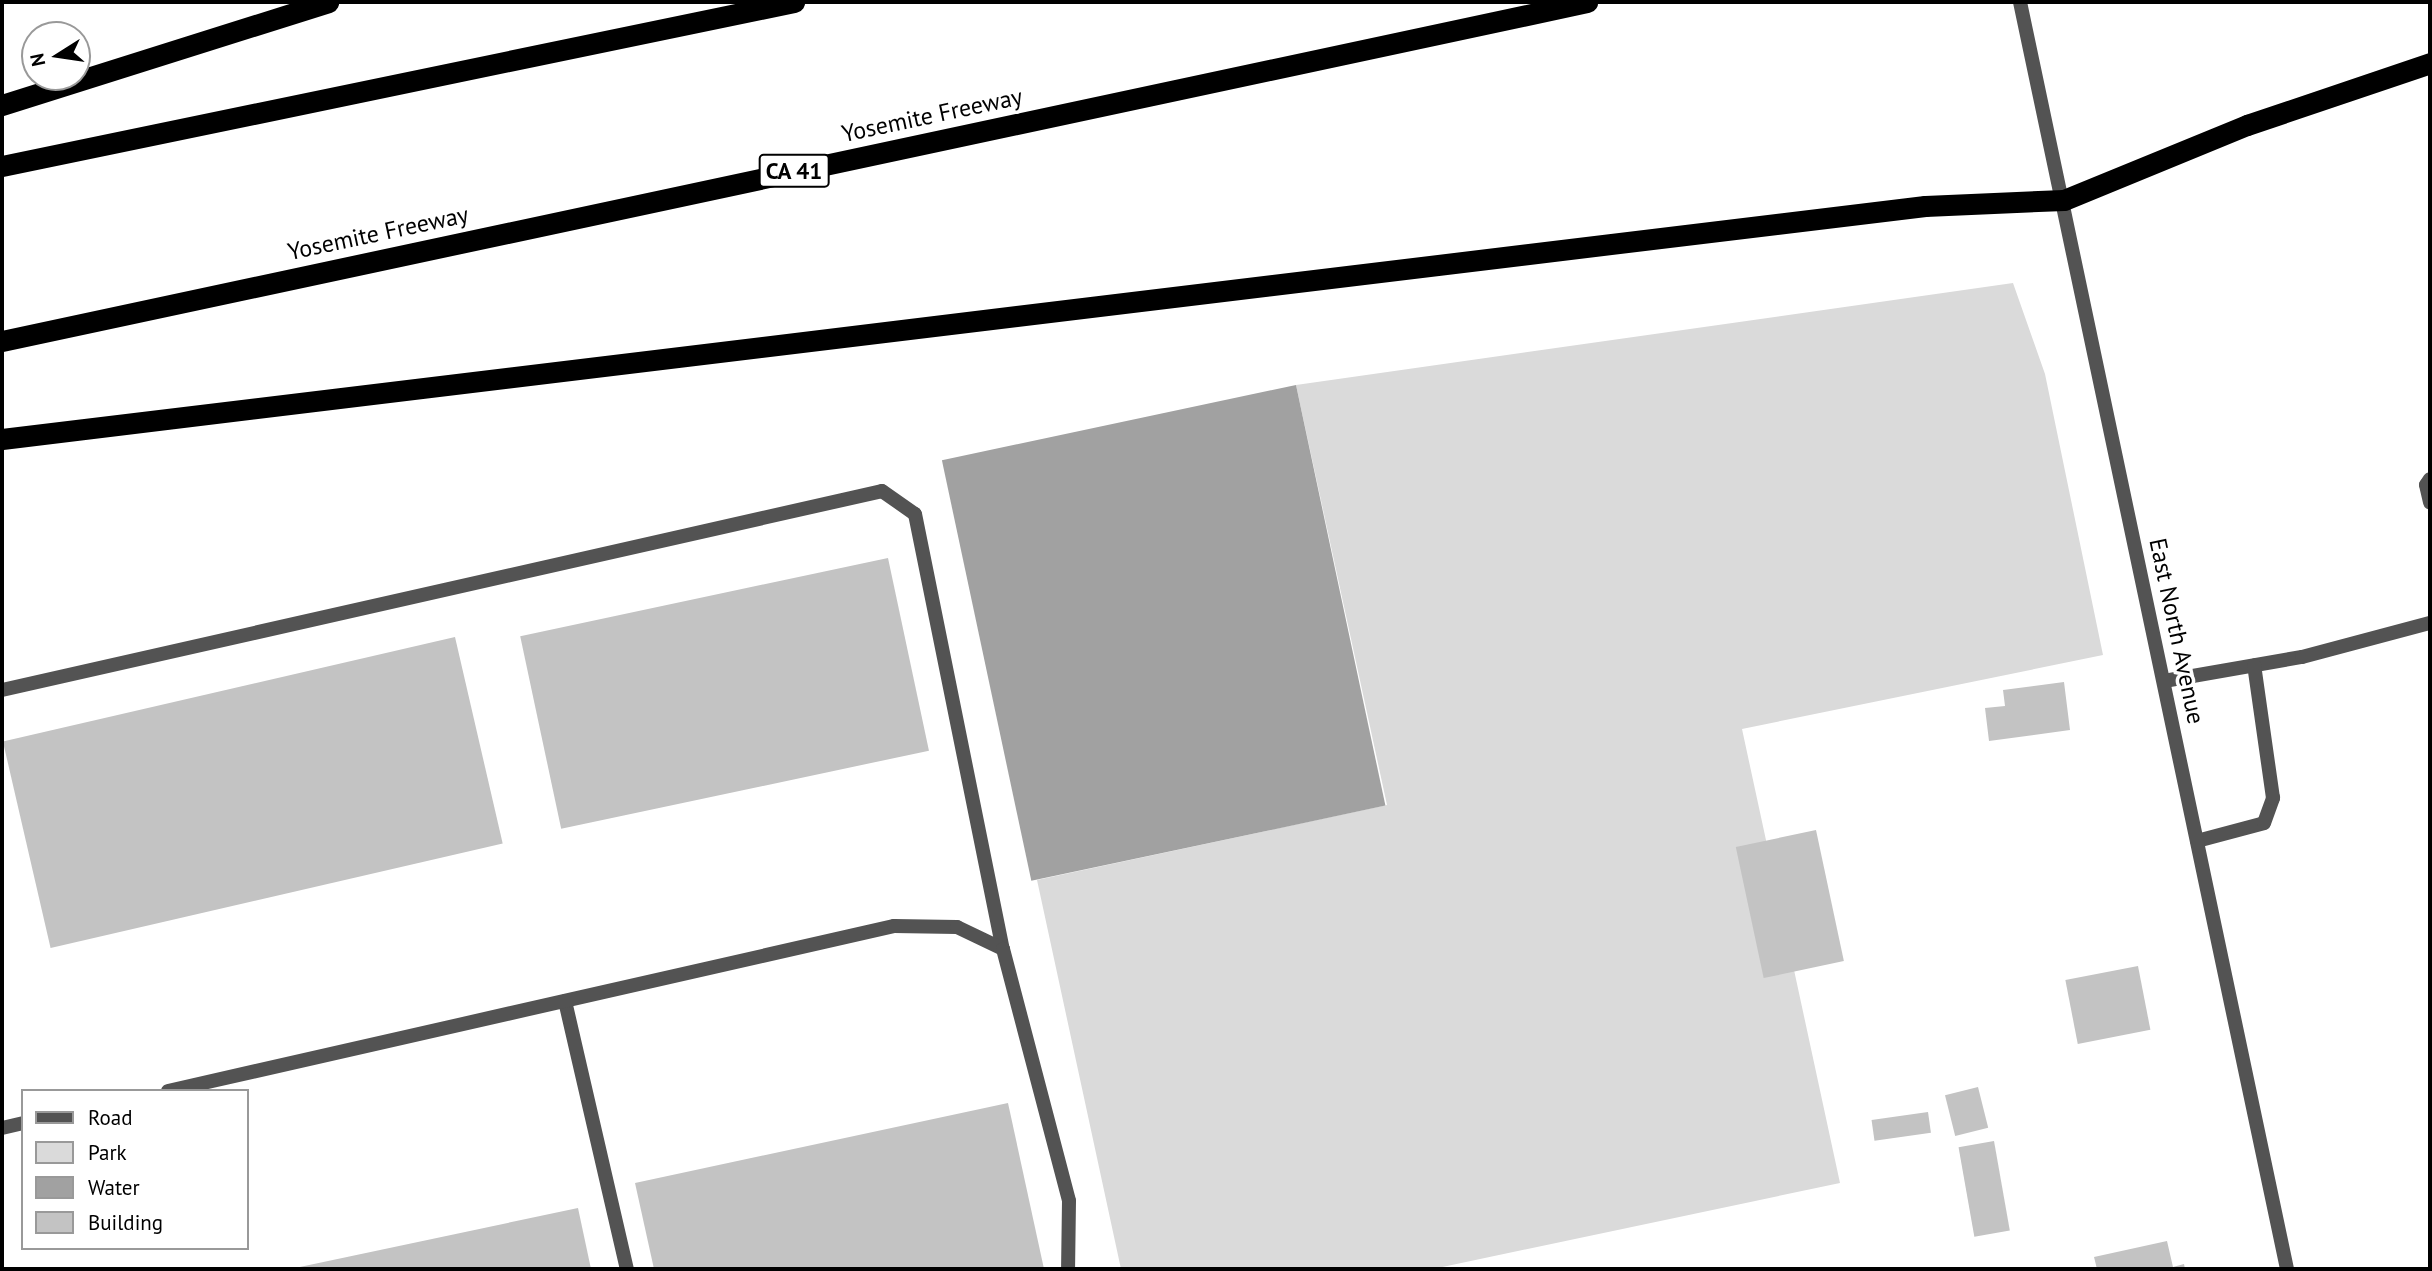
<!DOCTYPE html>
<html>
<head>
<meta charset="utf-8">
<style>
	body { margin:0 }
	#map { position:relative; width:2432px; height:1271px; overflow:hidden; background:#fff; font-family:"PT Sans",sans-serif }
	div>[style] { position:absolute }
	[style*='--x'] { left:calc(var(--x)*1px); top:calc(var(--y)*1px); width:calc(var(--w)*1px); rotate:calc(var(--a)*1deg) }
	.green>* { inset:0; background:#dadada }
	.water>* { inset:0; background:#a1a1a1; transform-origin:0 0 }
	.building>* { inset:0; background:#c3c3c3; transform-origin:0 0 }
	.service>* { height:14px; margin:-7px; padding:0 7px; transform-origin:7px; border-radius:7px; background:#535353 }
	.tertiary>* { height:14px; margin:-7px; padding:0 7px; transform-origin:7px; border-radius:7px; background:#535353 }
	.motorway>* { height:21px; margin:-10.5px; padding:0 10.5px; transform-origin:10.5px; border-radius:10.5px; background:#000 }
	span { translate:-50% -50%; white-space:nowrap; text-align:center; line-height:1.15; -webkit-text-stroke:7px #fff; paint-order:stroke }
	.shield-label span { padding:2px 5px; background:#fff; border:2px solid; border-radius:5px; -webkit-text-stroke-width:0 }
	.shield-label { font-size:23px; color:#000; font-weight:700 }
	.street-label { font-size:24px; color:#000 }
	.frame { position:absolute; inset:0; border:4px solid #000; pointer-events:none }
	.legend { position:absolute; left:21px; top:1089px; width:228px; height:161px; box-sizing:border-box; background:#fff; border:2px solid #999; margin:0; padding:9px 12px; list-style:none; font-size:21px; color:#000 }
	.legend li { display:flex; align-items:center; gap:14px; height:35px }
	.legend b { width:35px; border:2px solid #999 }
	.north { position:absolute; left:21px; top:21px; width:70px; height:70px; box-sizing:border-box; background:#fff; border:2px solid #999; border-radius:50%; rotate:258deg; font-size:19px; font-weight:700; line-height:28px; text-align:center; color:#000 }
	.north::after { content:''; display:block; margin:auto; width:24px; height:32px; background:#000; clip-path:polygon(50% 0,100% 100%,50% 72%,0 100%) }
</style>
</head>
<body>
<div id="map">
	<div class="green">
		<i style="clip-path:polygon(2013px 283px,2045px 374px,2103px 655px,1742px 729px,1840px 1183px,1433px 1269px,1121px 1269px,1037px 880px,1387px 805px,1296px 385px)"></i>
	</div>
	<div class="water">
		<i style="left:1296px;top:385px;width:430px;height:362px;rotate:78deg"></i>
	</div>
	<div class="building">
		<i style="left:888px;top:558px;width:197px;height:376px;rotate:78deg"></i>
		<i style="left:455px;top:637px;width:212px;height:464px;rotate:77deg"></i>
		<i style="clip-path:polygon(2064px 682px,2070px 730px,1989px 741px,1985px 708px,2005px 706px,2003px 690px)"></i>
		<i style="left:1816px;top:830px;width:134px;height:82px;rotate:78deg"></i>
		<i style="left:2138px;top:966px;width:65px;height:74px;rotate:79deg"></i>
		<i style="left:1978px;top:1087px;width:42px;height:34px;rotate:76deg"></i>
		<i style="clip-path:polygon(1008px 1103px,1044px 1269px,654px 1269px,635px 1183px)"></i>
		<i style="left:1928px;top:1112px;width:21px;height:57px;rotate:82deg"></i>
		<i style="left:1994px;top:1141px;width:91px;height:36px;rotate:80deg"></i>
		<i style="clip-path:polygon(578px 1208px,591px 1269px,295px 1269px,295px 1268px)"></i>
		<i style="clip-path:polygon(2167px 1241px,2173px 1267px,2184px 1264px,2185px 1269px,2097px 1269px,2094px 1257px)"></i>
	</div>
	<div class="service">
		<i style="--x:2430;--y:479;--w:7;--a:124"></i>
		<i style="--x:2426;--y:485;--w:18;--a:77"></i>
		<i style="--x:2164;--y:681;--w:140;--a:-9.9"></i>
		<i style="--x:2302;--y:657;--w:132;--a:-14.9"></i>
		<i style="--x:2;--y:690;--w:902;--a:-12.74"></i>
		<i style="--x:882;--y:491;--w:40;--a:34.9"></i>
		<i style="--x:915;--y:514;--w:444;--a:78.6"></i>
		<i style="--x:2197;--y:841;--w:69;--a:-15"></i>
		<i style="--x:2264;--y:823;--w:27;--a:-70"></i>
		<i style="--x:2273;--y:798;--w:134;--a:-98.1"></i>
		<i style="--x:565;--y:1001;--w:275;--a:77"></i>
		<i style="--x:168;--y:1091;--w:745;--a:-12.8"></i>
		<i style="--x:894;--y:926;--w:63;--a:0.9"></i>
		<i style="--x:957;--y:927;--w:51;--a:25.6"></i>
		<i style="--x:1003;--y:949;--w:260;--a:75.3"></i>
		<i style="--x:1069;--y:1201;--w:68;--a:90.8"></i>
		<i style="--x:2;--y:1128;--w:22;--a:-13"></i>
	</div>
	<div class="tertiary">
		<i style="--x:2020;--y:2;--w:1295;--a:78.1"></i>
	</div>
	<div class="motorway">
		<i style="--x:2;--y:105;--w:342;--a:-17.5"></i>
		<i style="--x:2;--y:166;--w:809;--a:-11.7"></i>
		<i style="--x:2;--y:341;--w:1621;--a:-12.07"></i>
		<i style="--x:2;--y:439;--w:1937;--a:-6.91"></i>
		<i style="--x:1925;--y:206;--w:139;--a:-2.5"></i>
		<i style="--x:2064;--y:200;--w:198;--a:-22.3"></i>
		<i style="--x:2247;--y:125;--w:193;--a:-18.7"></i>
	</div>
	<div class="shield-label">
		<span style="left:794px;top:171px">CA 41</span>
	</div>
	<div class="street-label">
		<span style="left:932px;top:115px;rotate:-12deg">Yosemite Freeway</span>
		<span style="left:378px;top:233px;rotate:-12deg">Yosemite Freeway</span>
		<span style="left:2177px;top:631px;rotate:78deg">East North Avenue</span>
	</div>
	<div class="frame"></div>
	<ul class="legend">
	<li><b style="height:9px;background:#535353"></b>Road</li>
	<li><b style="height:19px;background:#dadada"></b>Park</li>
	<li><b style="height:19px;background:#a1a1a1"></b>Water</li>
	<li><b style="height:19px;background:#c3c3c3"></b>Building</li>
	</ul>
	<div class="north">N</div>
</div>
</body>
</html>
